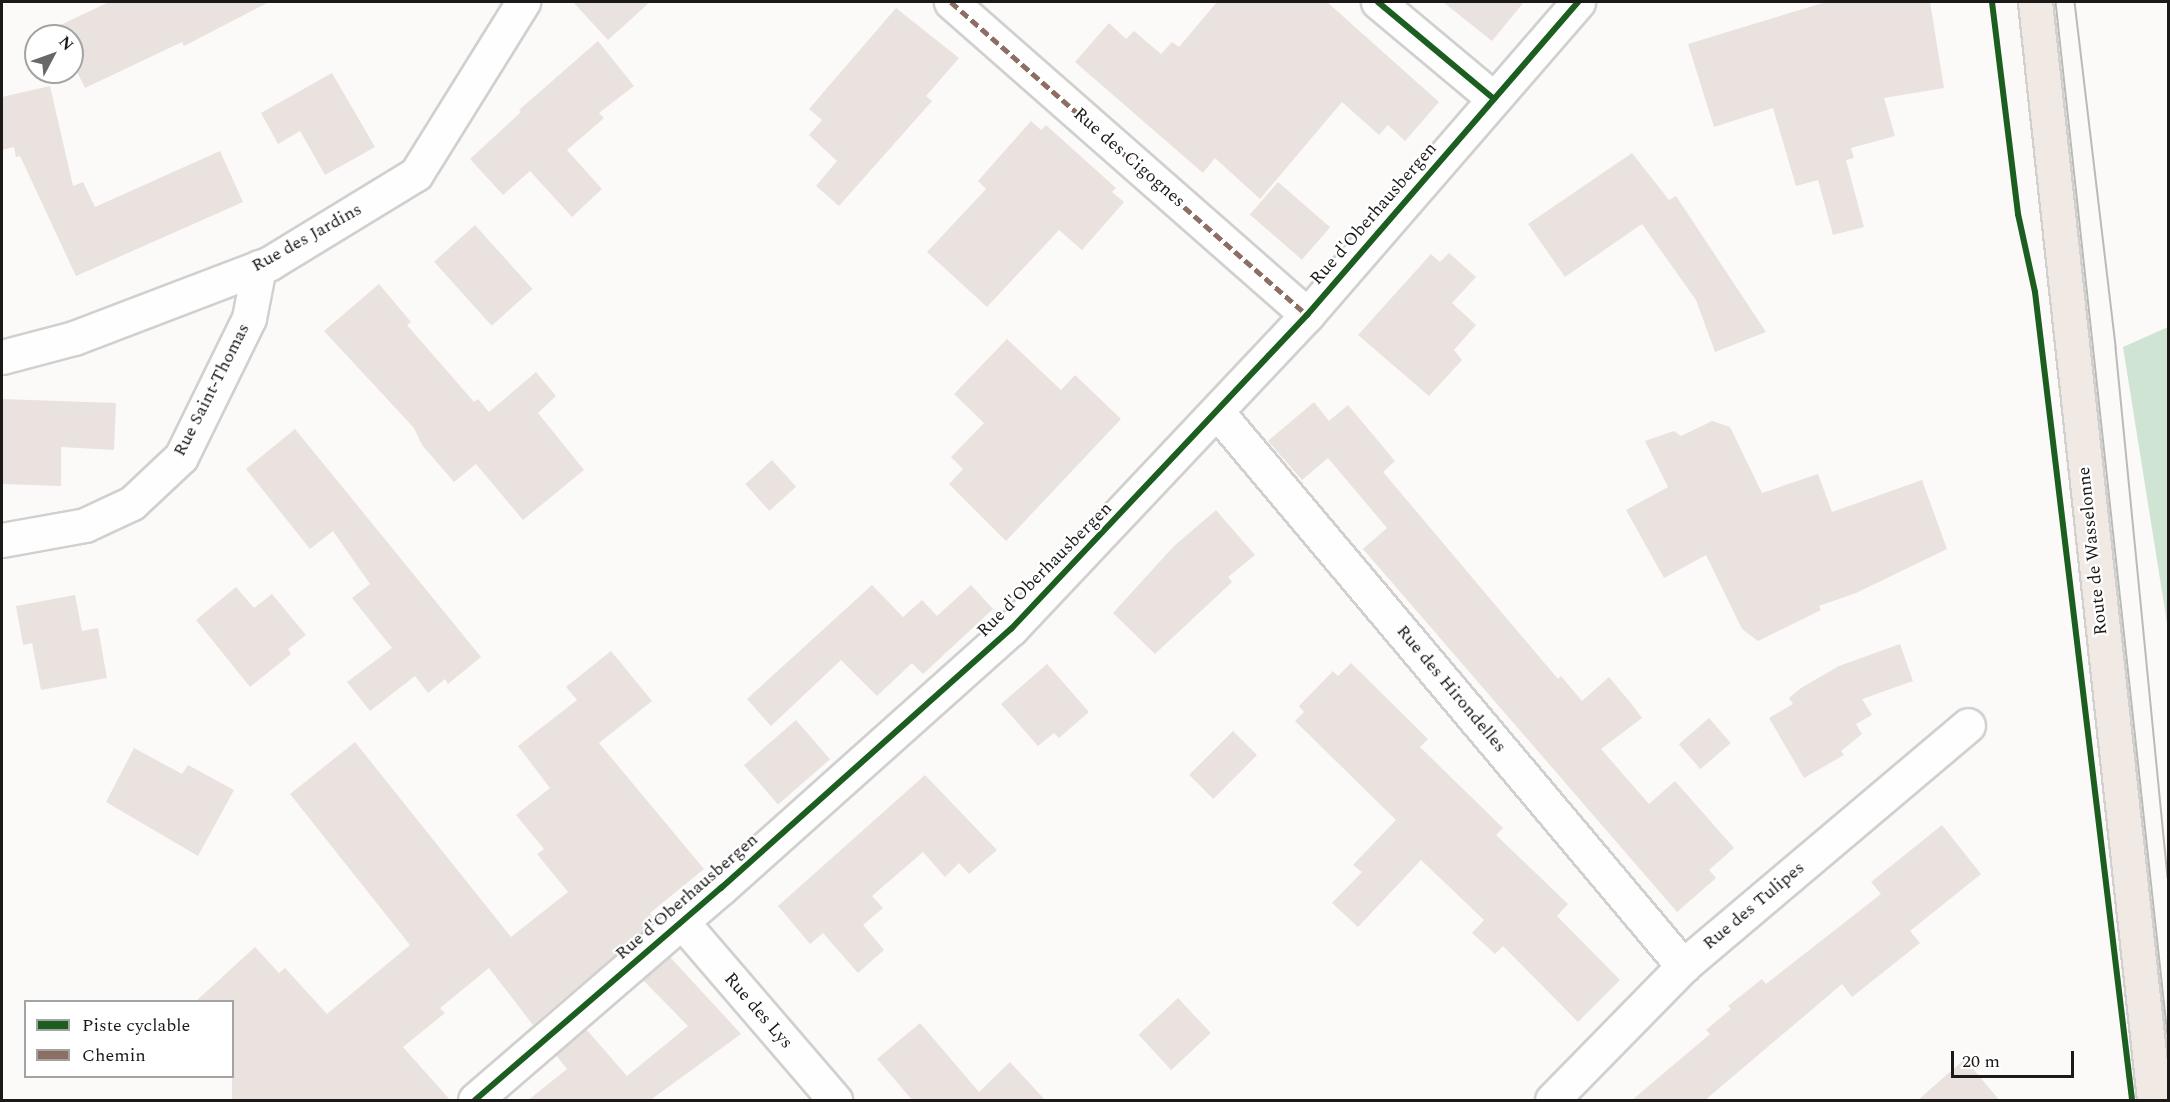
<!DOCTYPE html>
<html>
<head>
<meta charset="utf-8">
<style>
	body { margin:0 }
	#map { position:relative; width:2170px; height:1102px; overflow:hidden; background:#fbfaf8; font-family:Spectral,serif }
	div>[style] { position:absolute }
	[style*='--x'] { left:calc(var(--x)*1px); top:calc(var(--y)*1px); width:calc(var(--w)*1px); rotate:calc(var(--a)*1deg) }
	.green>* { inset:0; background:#cfe4d3 }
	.building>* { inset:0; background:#eae2de; transform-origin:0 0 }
	.roads { filter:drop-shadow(2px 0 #d1d0cf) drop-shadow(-2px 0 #d1d0cf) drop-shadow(0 2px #d1d0cf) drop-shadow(0 -2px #d1d0cf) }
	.minor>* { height:33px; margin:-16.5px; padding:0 16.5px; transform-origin:16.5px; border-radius:16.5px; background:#fefefe }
	.major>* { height:33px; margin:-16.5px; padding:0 16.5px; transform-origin:16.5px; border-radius:16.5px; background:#f1e9e4 }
	.tram>* { height:1.5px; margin:-0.75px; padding:0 0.75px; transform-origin:0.75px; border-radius:0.75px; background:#babab9 }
	.quiet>* { height:4.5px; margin-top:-2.25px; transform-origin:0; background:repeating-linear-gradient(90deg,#8d6e63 0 9px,transparent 0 13.5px) }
	.cycleway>* { height:6px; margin:-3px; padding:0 3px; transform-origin:3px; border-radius:3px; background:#1b5e20 }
	span { translate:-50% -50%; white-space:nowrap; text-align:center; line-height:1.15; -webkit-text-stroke:4.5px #fff; paint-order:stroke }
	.street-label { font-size:18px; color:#1b1a19 }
	.frame { position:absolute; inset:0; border:3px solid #1b1a19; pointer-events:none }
	.legend { position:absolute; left:24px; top:1000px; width:210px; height:78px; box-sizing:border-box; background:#fff; border:2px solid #a4a3a3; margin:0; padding:8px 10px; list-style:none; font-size:18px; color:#1b1a19 }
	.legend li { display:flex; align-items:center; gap:12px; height:30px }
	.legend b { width:30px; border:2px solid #a4a3a3 }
	.north { position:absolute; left:24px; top:24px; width:60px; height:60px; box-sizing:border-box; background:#fff; border:2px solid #a4a3a3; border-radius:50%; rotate:49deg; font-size:16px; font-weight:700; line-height:24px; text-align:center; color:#1b1a19 }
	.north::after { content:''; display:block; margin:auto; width:21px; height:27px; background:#696867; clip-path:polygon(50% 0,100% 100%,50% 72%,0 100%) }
	.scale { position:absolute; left:1951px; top:1051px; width:123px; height:27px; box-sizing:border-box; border:3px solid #1b1a19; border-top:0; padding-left:8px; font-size:18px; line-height:21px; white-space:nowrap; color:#1b1a19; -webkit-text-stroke:4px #fff; paint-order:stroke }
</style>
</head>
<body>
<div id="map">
	<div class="green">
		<i style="clip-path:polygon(2168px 327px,2168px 629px,2123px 347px)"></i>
	</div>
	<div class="building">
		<i style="clip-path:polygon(109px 2px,269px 2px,184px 46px,182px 42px,85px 88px,72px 62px,72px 36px,60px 36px,56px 27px)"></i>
		<i style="clip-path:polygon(573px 2px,650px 2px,608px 40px)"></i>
		<i style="clip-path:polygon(1217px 2px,1327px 2px,1439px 102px,1405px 141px,1388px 125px,1379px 135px,1342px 102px,1260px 199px,1215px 158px,1203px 173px,1075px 62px,1109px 23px,1126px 39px,1134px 31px,1161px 54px,1172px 42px,1179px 47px)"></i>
		<i style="clip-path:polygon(1443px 2px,1524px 2px,1492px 41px)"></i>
		<i style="clip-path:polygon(1826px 2px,1930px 2px,1944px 88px,1884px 98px,1895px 136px,1851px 148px,1854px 158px,1846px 160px,1864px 227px,1833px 235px,1818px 180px,1796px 186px,1773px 108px,1714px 127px,1688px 44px)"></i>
		<i style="clip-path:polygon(896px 8px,959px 58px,926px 96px,932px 101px,839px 206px,816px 186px,837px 161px,809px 135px,822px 120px,809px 109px)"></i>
		<i style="clip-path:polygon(598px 41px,634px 86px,599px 113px,604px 118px,567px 150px,602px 189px,572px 217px,530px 171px,503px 195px,470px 159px,521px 112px,519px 110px)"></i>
		<i style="clip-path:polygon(332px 73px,375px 147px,325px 175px,300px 131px,278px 144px,261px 113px)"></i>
		<i style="clip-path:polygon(50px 86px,73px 186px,83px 182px,95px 207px,220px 151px,243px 202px,76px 276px,20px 156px,16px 157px,14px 147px,2px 150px,2px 97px)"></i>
		<i style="clip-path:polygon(1031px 121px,1041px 130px,1046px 125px,1116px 188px,1112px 192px,1124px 202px,1082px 250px,1059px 230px,987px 307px,927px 252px,986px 189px,978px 181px)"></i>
		<i style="clip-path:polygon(1632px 153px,1669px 200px,1676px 196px,1766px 332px,1715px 352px,1696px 300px,1642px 224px,1565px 277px,1528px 224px)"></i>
		<i style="left:1278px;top:182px;width:69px;height:43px;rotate:41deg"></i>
		<i style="left:475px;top:225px;width:86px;height:55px;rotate:48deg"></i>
		<i style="clip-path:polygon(1449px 253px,1476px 277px,1452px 303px,1476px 325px,1454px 350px,1462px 360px,1429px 396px,1358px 335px,1431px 254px,1440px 262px)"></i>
		<i style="clip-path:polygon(379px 284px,411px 322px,407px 325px,474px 402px,478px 399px,489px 412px,536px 372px,556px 396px,538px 413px,584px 470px,523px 520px,476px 464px,454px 482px,422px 445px,414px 428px,324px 331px)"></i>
		<i style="clip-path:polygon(1007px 339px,1061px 390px,1075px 375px,1121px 419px,1006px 541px,949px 484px,963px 469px,951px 457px,984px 423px,954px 394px)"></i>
		<i style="clip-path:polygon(2px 399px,116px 403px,114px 450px,61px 447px,61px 486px,2px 484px)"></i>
		<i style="clip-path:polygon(1314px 402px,1329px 421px,1348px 405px,1395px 461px,1383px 472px,1558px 679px,1561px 676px,1582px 701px,1609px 677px,1630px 702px,1642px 718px,1601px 749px,1649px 804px,1675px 781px,1734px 848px,1709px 870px,1716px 878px,1677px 912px,1363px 549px,1387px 528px,1328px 458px,1302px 480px,1268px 441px)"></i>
		<i style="clip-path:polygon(1712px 421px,1730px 427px,1762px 493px,1818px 474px,1832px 512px,1922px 480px,1947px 549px,1856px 593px,1819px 606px,1821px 610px,1758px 641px,1742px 629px,1706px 555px,1664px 578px,1626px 510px,1668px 487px,1645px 441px,1674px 431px,1681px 436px)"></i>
		<i style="clip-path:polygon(295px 429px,481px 657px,448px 684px,445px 679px,428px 693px,415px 676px,370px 711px,347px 682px,392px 648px,352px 598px,370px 584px,333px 531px,310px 549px,246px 469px)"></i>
		<i style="left:772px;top:460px;width:36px;height:36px;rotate:48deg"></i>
		<i style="clip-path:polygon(1216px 510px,1255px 555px,1228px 577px,1232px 582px,1155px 654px,1113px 613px,1174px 546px)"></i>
		<i style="clip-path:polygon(872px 585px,903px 617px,922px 600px,937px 616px,971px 585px,993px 609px,923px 674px,912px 663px,877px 696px,841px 660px,771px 726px,747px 699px)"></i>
		<i style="clip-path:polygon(236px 587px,254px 608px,272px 594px,306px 635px,288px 649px,291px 654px,250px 687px,196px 620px)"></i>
		<i style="clip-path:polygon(75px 595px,82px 631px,98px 628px,107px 678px,41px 690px,32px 643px,23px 645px,16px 606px)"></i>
		<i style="clip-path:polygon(1900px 644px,1913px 681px,1862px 699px,1872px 715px,1856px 724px,1862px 734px,1841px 751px,1844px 755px,1804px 778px,1769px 718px,1793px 704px,1789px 698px,1801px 688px,1839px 666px)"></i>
		<i style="clip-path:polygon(611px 651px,652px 701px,599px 743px,704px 869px,650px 913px,653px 918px,644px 930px,533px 1025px,489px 968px,440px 1008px,445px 1013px,403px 1047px,451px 1101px,232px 1101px,232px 1002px,195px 1002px,255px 947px,279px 973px,285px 968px,327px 1014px,410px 945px,290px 794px,355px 742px,511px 937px,568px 892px,537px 854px,544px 849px,516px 815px,550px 788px,518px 746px,577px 700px,566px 687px)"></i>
		<i style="clip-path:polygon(1351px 663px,1428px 739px,1420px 747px,1503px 828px,1496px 835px,1568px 904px,1557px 916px,1620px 980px,1578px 1022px,1503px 946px,1495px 954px,1472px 933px,1484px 920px,1421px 860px,1358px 927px,1332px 903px,1362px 872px,1353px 865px,1396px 820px,1295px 721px,1304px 712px,1299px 706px,1333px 671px,1338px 676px)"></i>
		<i style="clip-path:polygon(1047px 664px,1089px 712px,1059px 738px,1054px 733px,1038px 746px,1001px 704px)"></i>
		<i style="left:1709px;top:718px;width:33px;height:40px;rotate:49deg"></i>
		<i style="left:796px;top:720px;width:52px;height:69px;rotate:49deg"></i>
		<i style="left:1233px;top:731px;width:34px;height:62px;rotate:45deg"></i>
		<i style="clip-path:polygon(134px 748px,182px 774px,188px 765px,234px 790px,198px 856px,106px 802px)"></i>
		<i style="clip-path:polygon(925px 775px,997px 850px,969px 874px,959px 863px,945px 877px,923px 852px,872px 896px,883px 908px,863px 925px,884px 950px,858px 973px,823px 933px,810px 944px,778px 906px)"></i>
		<i style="clip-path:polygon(1942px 825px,1981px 874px,1910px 931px,1920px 943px,1852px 997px,1842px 984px,1704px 1101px,1631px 1101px,1710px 1034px,1706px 1030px,1731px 1009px,1728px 1006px,1762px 979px,1766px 984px,1881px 894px,1871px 882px)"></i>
		<i style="clip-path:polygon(670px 957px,741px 1034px,649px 1101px,527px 1101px,567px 1069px,556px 1055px,586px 1029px,627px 1076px,688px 1026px,643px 980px)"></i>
		<i style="left:1178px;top:998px;width:48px;height:54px;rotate:47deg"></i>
		<i style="clip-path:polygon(920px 1023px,979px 1092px,1010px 1062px,1046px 1101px,913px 1101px,877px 1059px)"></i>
		<i style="clip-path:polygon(1965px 1059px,2000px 1101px,1917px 1101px,1951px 1071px)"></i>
	</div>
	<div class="roads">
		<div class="minor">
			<i style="--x:951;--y:2;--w:474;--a:41.3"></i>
			<i style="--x:1378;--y:2;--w:151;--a:39.9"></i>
			<i style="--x:2;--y:357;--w:74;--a:-14.8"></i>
			<i style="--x:74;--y:338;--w:210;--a:-20.9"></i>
			<i style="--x:270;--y:263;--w:171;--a:-31.4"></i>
			<i style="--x:416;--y:174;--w:203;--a:-58.1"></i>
			<i style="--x:1218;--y:413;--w:723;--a:49.94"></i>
			<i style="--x:2;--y:540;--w:84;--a:-10.2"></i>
			<i style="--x:85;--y:525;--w:52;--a:-25.1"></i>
			<i style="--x:132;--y:503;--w:67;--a:-43.2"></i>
			<i style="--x:181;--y:457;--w:155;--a:-63.9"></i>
			<i style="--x:249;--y:318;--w:52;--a:-78.9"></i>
			<i style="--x:682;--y:922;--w:235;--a:49.3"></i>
			<i style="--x:475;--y:1100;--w:325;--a:-40.8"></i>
			<i style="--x:721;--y:888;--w:389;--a:-41.8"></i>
			<i style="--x:1011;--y:629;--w:432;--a:-46.7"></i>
			<i style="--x:1307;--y:315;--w:414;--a:-49.1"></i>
			<i style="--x:1552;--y:1100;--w:187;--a:-45.6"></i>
			<i style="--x:1683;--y:966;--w:373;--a:-40.2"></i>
		</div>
		<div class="major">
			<i style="--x:2035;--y:2;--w:1104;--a:83.81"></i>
		</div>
	</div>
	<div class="tram">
		<i style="--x:2056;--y:2;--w:1040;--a:83.82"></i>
		<i style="--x:2075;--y:2;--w:348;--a:83.2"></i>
		<i style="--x:2116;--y:348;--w:532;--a:84.39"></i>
	</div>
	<div class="quiet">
		<i style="--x:951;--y:2;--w:474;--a:41.3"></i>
	</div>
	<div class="cycleway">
		<i style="--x:1378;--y:2;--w:151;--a:39.9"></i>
		<i style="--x:1992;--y:2;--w:214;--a:83"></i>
		<i style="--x:2018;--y:214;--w:80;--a:77.7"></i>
		<i style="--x:2035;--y:292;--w:814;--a:83.15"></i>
		<i style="--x:475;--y:1100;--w:325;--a:-40.8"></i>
		<i style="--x:721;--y:888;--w:389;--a:-41.8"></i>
		<i style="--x:1011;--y:629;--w:432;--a:-46.7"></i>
		<i style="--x:1307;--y:315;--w:414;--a:-49.1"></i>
	</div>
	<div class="street-label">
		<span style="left:1129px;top:158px;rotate:41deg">Rue des Cigognes</span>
		<span style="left:1374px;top:214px;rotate:-49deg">Rue d'Oberhausbergen</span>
		<span style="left:307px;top:238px;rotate:-29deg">Rue des Jardins</span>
		<span style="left:212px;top:390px;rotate:-63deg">Rue Saint-Thomas</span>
		<span style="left:2093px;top:551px;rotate:-96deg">Route de Wasselonne</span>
		<span style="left:1045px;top:570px;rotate:-45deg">Rue d'Oberhausbergen</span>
		<span style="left:1451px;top:689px;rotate:50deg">Rue des Hirondelles</span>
		<span style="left:687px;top:897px;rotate:-41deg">Rue d'Oberhausbergen</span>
		<span style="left:1754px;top:906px;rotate:-40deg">Rue des Tulipes</span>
		<span style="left:758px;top:1011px;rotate:49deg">Rue des Lys</span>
	</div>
	<div class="frame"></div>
	<ul class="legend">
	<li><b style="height:8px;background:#1b5e20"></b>Piste cyclable</li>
	<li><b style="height:8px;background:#8d6e63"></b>Chemin</li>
	</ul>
	<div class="north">N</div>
	<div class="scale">20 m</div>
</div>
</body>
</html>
